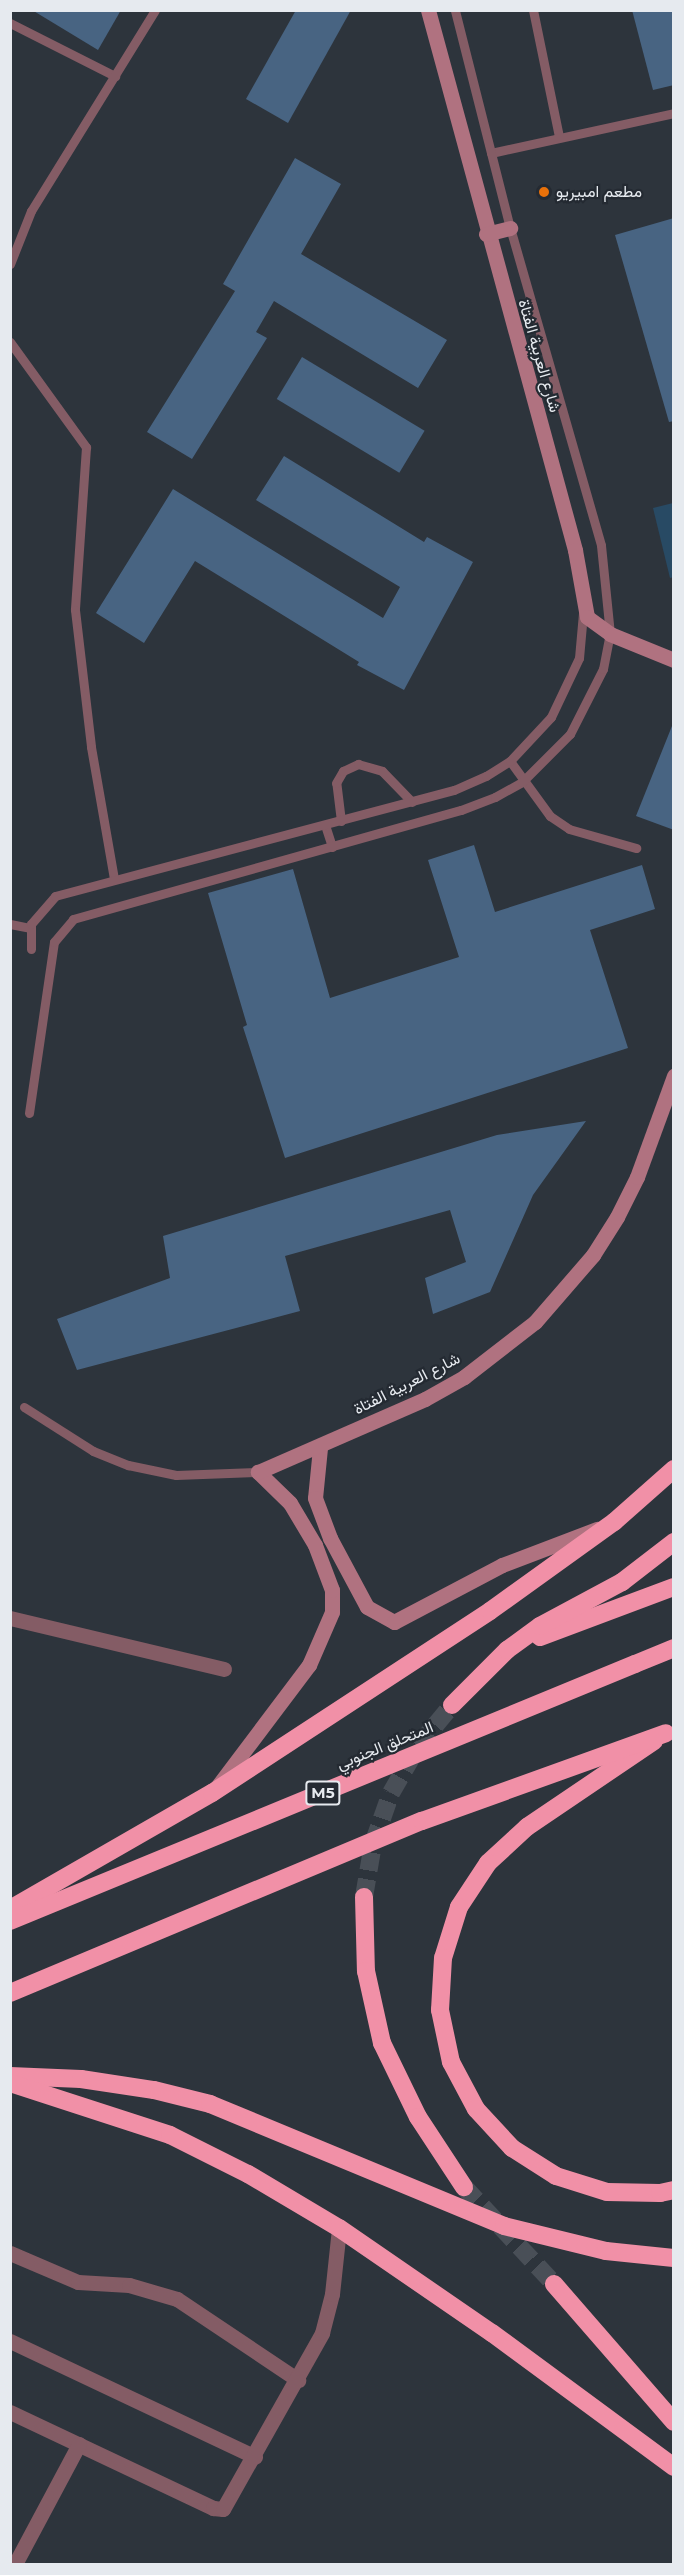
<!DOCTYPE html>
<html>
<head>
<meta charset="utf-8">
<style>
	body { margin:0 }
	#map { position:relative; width:684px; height:2575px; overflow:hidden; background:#2d343c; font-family:Montserrat,Vazirmatn,sans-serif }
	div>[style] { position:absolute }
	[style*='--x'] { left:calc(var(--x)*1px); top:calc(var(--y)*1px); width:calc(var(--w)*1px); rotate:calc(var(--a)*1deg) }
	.water>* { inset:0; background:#284a64 }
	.building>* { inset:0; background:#486482; transform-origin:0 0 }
	.highway-tunnel>* { height:18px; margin-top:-9px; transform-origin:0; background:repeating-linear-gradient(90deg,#494f57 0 18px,transparent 0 27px) }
	.lane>* { height:9px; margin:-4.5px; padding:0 4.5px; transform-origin:4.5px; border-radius:4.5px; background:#845c65 }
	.street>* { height:15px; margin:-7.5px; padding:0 7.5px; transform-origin:7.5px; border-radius:7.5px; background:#845c65 }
	.secondary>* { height:15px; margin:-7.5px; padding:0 7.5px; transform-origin:7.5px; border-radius:7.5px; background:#b07280 }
	.highway>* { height:18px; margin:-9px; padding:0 9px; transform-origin:9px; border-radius:9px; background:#f190a7 }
	.highway-bridge>* { height:18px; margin:-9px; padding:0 9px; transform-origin:9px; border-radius:9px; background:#f190a7 }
	.dots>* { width:16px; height:16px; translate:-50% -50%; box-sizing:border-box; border:3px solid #242a32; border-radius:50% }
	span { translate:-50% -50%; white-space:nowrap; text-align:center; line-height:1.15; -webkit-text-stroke:4.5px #242a32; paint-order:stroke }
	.shield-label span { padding:2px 4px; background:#242a32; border:2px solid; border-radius:4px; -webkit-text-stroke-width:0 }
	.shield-label { font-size:15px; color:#e6eaef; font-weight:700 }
	.poi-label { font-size:16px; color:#e6eaef }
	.left { translate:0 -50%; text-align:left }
	.street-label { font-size:16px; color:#e6eaef }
	.frame { position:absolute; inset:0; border:12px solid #e6eaef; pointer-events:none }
</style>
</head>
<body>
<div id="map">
	<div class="water">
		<i style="clip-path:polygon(673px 503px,674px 577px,670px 578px,653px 508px)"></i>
	</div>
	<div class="building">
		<i style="clip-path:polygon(32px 10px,121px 10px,98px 50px)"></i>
		<i style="clip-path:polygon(296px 10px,351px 10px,288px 123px,246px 99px)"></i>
		<i style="clip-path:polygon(632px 10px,674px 10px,674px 85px,653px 90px)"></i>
		<i style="clip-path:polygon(295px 158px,341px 184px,301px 254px,447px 340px,418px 388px,274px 301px,256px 332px,267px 338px,192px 459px,147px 432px,235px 291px,223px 284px)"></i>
		<i style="clip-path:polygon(674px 218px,674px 421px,669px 422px,615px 235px)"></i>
		<i style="left:302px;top:357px;width:143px;height:49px;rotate:31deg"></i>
		<i style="clip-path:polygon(284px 456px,424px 542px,427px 537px,473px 562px,404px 690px,357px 665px,359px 662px,195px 561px,144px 643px,96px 613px,173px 489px,383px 618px,400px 587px,256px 500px)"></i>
		<i style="clip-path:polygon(674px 721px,674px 830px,636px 816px)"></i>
		<i style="clip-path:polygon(474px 845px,495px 912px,642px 865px,655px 909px,590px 930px,628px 1048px,285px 1158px,243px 1027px,247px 1025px,208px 893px,293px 869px,330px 998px,459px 957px,428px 860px)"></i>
		<i style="clip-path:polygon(586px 1121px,533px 1195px,490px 1292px,433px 1314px,425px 1278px,466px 1262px,450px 1210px,285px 1256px,300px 1311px,77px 1370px,57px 1319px,170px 1278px,163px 1236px,497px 1135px)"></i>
	</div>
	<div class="highway-tunnel">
		<i style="--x:364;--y:1897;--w:54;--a:-80.4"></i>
		<i style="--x:373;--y:1844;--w:54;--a:-70.6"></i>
		<i style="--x:391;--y:1793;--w:54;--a:-60.1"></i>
		<i style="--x:418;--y:1746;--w:53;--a:-50.3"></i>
		<i style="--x:464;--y:2187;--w:132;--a:47.1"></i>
	</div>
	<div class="lane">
		<i style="--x:533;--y:10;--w:130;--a:78.4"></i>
		<i style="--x:10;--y:23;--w:118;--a:26.8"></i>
		<i style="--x:491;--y:153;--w:187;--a:-12.3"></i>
		<i style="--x:10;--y:264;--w:57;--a:-68.4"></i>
		<i style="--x:31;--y:211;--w:236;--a:-58.3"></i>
		<i style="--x:10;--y:342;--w:130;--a:54.1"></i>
		<i style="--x:86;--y:447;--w:163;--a:93.9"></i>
		<i style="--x:75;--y:610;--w:138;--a:83.3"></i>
		<i style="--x:91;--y:747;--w:134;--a:80.1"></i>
		<i style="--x:510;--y:761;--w:68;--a:54"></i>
		<i style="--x:550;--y:816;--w:23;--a:34"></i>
		<i style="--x:569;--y:829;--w:70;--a:15.8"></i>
		<i style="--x:341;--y:821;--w:38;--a:-97"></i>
		<i style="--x:336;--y:783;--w:14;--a:-60"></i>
		<i style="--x:343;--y:771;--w:17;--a:-25"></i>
		<i style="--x:358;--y:764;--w:25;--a:16"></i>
		<i style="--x:382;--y:771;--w:43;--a:45.9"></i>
		<i style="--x:325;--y:825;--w:23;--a:72"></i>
		<i style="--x:10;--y:924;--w:20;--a:11"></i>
		<i style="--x:31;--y:949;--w:25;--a:-90"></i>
		<i style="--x:31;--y:924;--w:37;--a:-49"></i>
		<i style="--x:55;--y:896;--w:413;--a:-14.9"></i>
		<i style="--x:454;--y:790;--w:35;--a:-24"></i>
		<i style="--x:486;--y:776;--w:28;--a:-32"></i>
		<i style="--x:510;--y:761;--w:60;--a:-47"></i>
		<i style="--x:551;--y:717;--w:65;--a:-64.6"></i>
		<i style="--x:579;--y:658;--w:45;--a:-84.9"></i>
		<i style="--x:29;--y:1113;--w:173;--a:-81.7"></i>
		<i style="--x:54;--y:942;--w:30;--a:-50"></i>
		<i style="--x:73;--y:919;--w:403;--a:-15.7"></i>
		<i style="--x:461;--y:810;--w:36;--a:-21"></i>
		<i style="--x:495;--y:797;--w:31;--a:-29"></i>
		<i style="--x:522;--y:782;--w:68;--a:-45"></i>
		<i style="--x:570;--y:734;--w:73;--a:-63.1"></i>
		<i style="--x:603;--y:669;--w:36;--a:-79"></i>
		<i style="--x:610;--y:634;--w:89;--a:-95.8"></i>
		<i style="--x:601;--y:545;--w:330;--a:-106"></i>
		<i style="--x:510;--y:228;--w:225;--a:-104.2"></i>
		<i style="--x:24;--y:1407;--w:82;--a:32.5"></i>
		<i style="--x:93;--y:1451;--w:38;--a:22"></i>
		<i style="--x:128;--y:1465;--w:49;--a:11.8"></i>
		<i style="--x:176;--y:1475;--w:82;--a:-2.1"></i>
	</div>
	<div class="street">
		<i style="--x:10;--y:1618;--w:220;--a:13.4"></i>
		<i style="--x:10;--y:2253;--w:74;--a:23.1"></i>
		<i style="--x:78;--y:2282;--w:51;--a:3.4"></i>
		<i style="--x:129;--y:2285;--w:50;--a:16.3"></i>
		<i style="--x:177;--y:2299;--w:146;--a:33.8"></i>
		<i style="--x:10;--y:2341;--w:271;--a:25.3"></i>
		<i style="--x:10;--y:2412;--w:225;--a:25.3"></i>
		<i style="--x:213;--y:2508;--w:10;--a:6"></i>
		<i style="--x:223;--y:2509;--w:202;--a:-60.6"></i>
		<i style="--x:322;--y:2333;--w:40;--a:-75.6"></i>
		<i style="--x:332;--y:2294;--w:66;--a:-83.9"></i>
		<i style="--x:15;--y:2564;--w:136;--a:-61.9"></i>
	</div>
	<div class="secondary">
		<i style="--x:428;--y:10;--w:560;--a:74.77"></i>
		<i style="--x:575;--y:550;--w:68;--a:79.8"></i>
		<i style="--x:587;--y:617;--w:29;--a:36"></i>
		<i style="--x:610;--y:634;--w:69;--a:22.1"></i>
		<i style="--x:486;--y:234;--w:25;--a:-14"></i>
		<i style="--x:320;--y:1448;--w:50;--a:95.7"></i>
		<i style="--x:315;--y:1498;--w:43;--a:69.4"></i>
		<i style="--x:330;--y:1538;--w:78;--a:61.8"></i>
		<i style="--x:367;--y:1607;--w:31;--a:29"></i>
		<i style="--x:394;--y:1622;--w:122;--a:-27.8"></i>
		<i style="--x:502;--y:1565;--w:102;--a:-20.8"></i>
		<i style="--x:217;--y:1787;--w:153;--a:-53"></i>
		<i style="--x:309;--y:1665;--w:58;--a:-66.5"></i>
		<i style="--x:332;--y:1612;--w:22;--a:-90"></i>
		<i style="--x:332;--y:1590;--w:48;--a:-110.7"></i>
		<i style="--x:315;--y:1545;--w:49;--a:-120.8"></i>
		<i style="--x:290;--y:1503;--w:45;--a:-135.9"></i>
		<i style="--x:258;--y:1472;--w:182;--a:-23.6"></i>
		<i style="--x:425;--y:1399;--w:45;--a:-29.4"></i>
		<i style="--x:464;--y:1377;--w:90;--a:-37.8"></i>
		<i style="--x:535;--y:1322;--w:89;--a:-49.1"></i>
		<i style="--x:593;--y:1255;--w:45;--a:-57.7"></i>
		<i style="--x:617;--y:1217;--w:45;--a:-63.4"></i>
		<i style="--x:637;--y:1177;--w:108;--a:-69.9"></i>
	</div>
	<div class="highway">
		<i style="--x:540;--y:1637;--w:143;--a:-20.5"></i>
		<i style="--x:635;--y:1664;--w:42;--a:-22.3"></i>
		<i style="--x:452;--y:1705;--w:78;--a:-45"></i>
		<i style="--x:507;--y:1650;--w:41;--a:-36"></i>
		<i style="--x:540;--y:1626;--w:93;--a:-28.2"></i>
		<i style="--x:622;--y:1582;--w:66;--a:-37.6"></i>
		<i style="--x:654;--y:1741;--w:153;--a:145.9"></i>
		<i style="--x:527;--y:1827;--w:53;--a:137.3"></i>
		<i style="--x:488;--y:1863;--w:53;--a:123.4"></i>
		<i style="--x:459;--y:1907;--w:53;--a:107.4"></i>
		<i style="--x:443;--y:1958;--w:52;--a:93.3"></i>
		<i style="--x:440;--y:2010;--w:53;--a:78.1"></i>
		<i style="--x:451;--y:2062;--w:53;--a:62"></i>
		<i style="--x:476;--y:2109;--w:53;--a:47.3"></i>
		<i style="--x:512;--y:2148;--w:52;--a:32.5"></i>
		<i style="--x:556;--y:2176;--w:53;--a:17.4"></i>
		<i style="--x:607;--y:2192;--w:53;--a:1.1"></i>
		<i style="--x:660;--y:2193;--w:14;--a:-12"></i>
		<i style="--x:364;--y:1897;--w:74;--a:88.5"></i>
		<i style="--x:366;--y:1971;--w:74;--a:77.5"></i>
		<i style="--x:382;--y:2043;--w:82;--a:64.1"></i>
		<i style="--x:418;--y:2117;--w:84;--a:56.7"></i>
		<i style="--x:10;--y:1909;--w:233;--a:-29.9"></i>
		<i style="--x:212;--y:1793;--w:332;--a:-33.2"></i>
		<i style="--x:490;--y:1611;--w:153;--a:-35.7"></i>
		<i style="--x:614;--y:1522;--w:80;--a:-41.5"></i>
		<i style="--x:10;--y:2076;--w:71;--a:2.4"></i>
		<i style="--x:81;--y:2079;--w:74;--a:8.6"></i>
		<i style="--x:154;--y:2090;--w:58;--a:14"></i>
		<i style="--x:210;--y:2104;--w:318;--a:22.5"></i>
		<i style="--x:504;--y:2226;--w:105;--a:13.8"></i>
		<i style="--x:606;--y:2251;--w:68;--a:5.9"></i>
		<i style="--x:10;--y:2083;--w:168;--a:18"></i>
		<i style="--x:170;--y:2135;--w:87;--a:26.6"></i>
		<i style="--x:248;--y:2174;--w:106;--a:30.7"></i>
		<i style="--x:339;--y:2228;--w:186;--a:34.5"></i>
		<i style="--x:492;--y:2333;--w:226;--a:36.4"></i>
		<i style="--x:554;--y:2284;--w:183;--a:49"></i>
	</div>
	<div class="highway-bridge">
		<i style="--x:10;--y:1921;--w:676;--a:-22.35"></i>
		<i style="--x:10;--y:1993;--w:446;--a:-22.7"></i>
		<i style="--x:422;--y:1821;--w:259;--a:-19.8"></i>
	</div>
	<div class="dots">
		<i style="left:544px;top:192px;background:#e8710a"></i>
	</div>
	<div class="shield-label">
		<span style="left:323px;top:1793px">M5</span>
	</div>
	<div class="poi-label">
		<span class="left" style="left:556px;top:192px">مطعم امبيريو</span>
	</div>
	<div class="street-label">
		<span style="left:539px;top:356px;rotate:74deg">شارع العربية الفتاة</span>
		<span style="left:407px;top:1384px;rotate:-27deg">شارع العربية الفتاة</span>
		<span style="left:385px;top:1746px;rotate:-22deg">المتحلق الجنوبي</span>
	</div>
	<div class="frame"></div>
</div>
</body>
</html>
